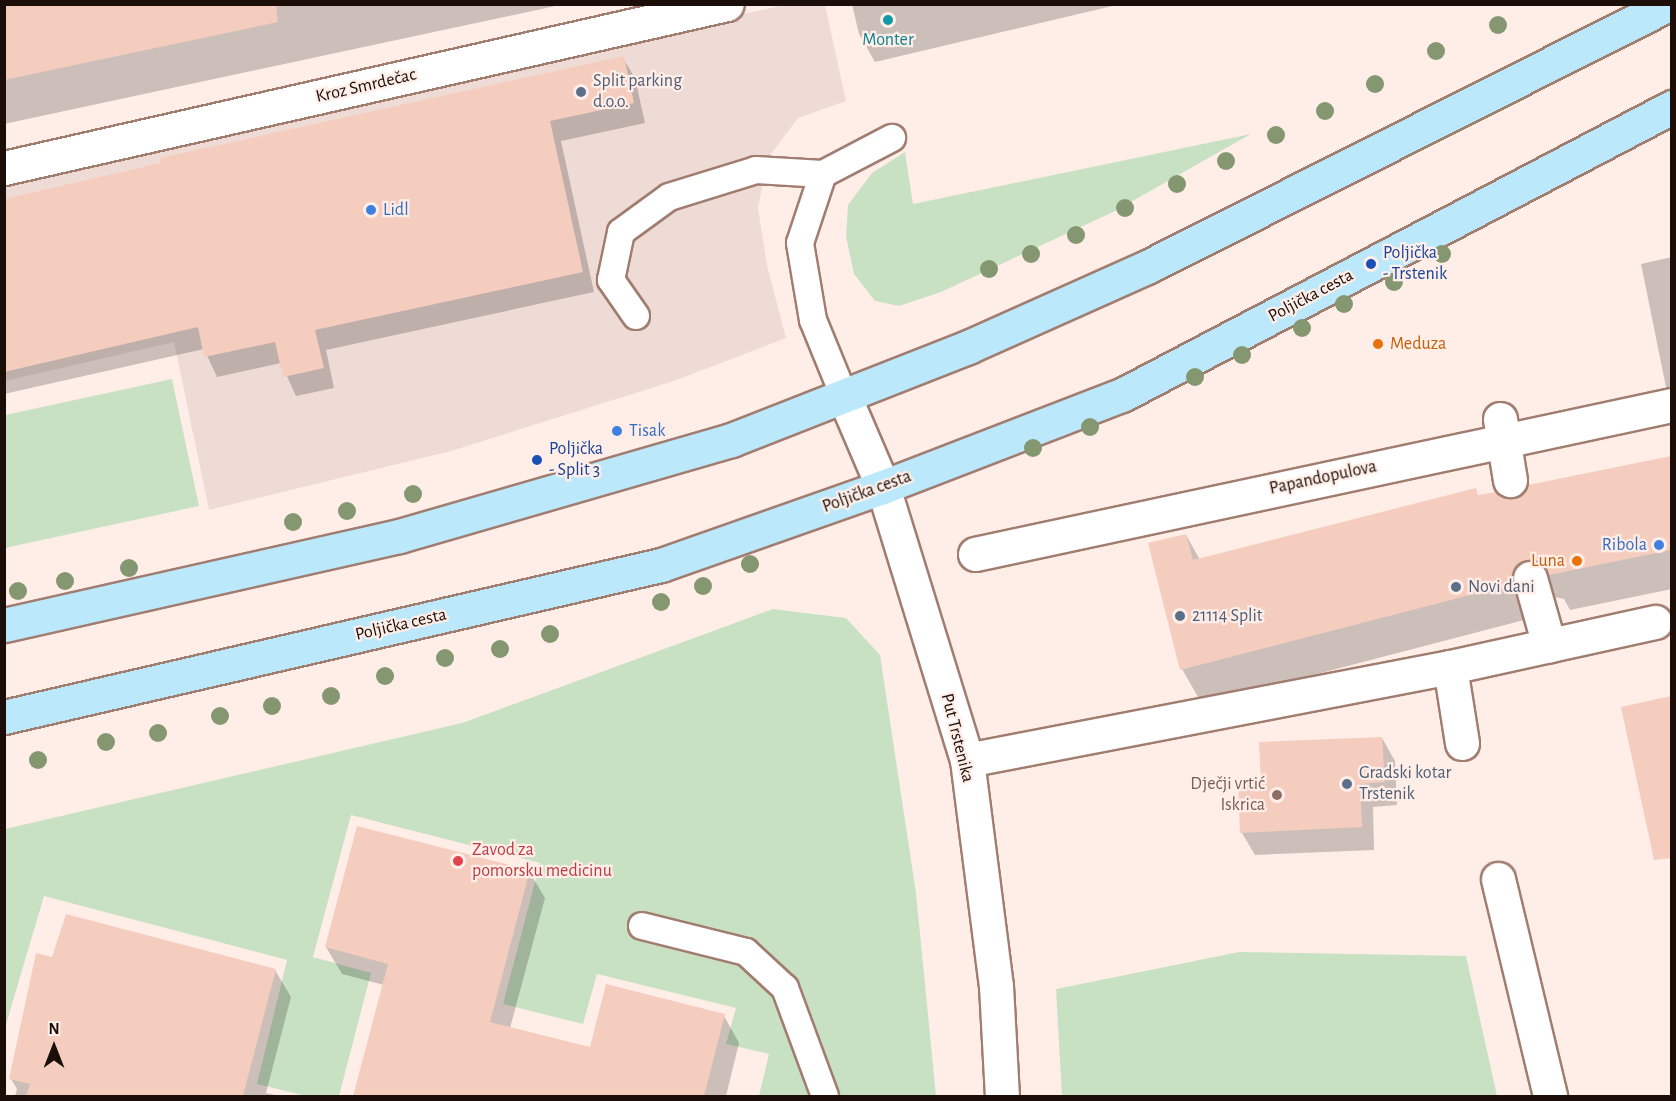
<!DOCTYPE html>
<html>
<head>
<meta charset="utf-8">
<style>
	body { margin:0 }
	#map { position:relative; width:1676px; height:1101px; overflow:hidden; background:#ffeee8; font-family:"Alegreya Sans",sans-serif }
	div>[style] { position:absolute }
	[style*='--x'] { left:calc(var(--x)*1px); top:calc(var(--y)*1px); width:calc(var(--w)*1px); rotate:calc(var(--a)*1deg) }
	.built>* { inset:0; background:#efdbd5 }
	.green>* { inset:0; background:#c9e1c3 }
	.shadow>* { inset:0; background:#0003 }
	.building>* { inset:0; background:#f5cdbf }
	.roads { filter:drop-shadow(2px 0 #a17d70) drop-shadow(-2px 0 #a17d70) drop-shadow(0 2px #a17d70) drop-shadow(0 -2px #a17d70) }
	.lane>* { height:26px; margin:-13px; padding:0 13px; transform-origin:13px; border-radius:13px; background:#fff }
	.street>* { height:33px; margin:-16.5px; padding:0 16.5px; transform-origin:16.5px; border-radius:16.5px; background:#fff }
	.primary>* { height:33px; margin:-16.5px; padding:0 16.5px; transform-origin:16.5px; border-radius:16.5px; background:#bbe9fb }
	.trees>* { width:18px; height:18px; margin:-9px; border-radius:50%; background:#849771 }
	.dots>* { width:16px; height:16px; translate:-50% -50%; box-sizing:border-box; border:3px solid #ffeee8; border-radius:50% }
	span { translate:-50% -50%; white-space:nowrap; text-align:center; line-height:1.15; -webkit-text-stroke:4.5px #ffeee8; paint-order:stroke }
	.culture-label { font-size:18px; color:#0d838f }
	.service-label { font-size:18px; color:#4e5e75 }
	.left { translate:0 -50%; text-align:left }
	.street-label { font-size:18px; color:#1b0e09 }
	.shop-label { font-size:18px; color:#366cbe }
	.right { translate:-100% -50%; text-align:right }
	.transit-label { font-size:18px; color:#164399 }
	.food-label { font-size:18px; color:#c56008 }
	.education-label { font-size:18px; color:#785e54 }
	.health-label { font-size:18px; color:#be3a42 }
	.frame { position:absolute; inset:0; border:6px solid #1b0e09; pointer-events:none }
	.north { position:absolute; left:24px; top:1017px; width:60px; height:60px; -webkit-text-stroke:4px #ffeee8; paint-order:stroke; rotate:0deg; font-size:16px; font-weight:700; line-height:24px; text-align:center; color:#1b0e09 }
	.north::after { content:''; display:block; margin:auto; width:21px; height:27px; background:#1b0e09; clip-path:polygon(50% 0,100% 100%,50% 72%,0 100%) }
</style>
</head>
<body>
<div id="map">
	<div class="built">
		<i style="clip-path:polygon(784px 5px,825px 5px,846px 101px,798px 118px,768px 158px,758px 208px,767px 265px,786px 338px,674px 381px,451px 451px,209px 510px,174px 342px,5px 381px,4px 179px)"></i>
	</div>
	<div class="green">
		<i style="clip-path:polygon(1251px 134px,1113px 212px,941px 292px,899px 306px,875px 301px,854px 274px,846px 236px,848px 205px,872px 173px,905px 152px,913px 204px)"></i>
		<i style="clip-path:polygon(172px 379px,199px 506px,5px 548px,5px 415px)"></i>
		<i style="clip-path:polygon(773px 609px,846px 618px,880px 655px,916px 893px,936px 1096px,759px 1096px,769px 1054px,726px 1044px,736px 1008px,597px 974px,583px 1024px,503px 1004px,540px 863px,351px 815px,313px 957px,371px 973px,339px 1096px,306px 1096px,257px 1084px,287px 960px,44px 896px,5px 1028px,5px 829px,462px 723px)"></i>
		<i style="clip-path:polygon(1239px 952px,1466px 956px,1497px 1096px,1062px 1096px,1056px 989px)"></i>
	</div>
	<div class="shadow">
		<i style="clip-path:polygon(4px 4px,565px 4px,4px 124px)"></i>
		<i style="clip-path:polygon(852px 4px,1121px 4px,875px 62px,859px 34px)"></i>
		<i style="clip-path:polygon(623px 58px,635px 78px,645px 123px,561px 141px,594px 292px,326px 350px,334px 388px,296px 396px,281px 363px,217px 377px,204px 349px,4px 394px,4px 200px)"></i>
		<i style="clip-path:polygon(1672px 257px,1672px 397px,1666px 387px,1641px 264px)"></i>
		<i style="clip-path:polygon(1672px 457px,1672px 589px,1570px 610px,1564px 599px,1546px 595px,1532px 618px,1202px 704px,1182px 669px,1186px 535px,1200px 560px,1475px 490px,1479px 497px,1512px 500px,1523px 495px,1529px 486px)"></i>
		<i style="clip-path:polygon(1672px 697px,1672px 823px,1659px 826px,1623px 708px)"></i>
		<i style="clip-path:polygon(1382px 738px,1395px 761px,1397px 805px,1373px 807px,1374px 850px,1255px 855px,1242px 833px,1262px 781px)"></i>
		<i style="clip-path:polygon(529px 871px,545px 898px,510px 1028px,591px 1048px,724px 1016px,739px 1043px,726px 1096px,354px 1096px,384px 985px,342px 974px,326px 947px)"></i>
		<i style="clip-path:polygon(53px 959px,275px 970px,291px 997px,266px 1093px,281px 1096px,15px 1096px,17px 1089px,11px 1079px)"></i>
	</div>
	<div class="building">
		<i style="clip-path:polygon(4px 4px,276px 4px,278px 22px,4px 80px)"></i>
		<i style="clip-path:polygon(624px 56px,634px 103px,550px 121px,583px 272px,315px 330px,324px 368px,283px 377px,275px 342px,204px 357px,198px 327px,4px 372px,4px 199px,161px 163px,160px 158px)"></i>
		<i style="clip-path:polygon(1671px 456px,1671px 550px,1549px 575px,1543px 564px,1525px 560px,1516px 565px,1512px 583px,1501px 587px,1180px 670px,1148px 543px,1186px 534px,1193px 560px,1476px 488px,1478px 495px,1496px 492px,1512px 499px,1522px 494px,1528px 485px)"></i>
		<i style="clip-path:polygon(1671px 696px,1671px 858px,1654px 860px,1621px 707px)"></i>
		<i style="clip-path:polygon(1382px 737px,1385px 782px,1360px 784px,1362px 827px,1240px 833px,1238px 782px,1261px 780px,1259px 742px)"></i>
		<i style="clip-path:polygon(357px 826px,530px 870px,490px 1022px,590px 1047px,606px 984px,725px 1014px,704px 1096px,353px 1096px,388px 964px,325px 947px)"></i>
		<i style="clip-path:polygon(66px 914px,276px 969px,243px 1096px,26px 1096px,30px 1084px,9px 1079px,36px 953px,52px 957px)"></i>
	</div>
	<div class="roads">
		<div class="lane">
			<i style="--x:636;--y:316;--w:44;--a:-124.8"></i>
			<i style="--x:611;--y:280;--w:49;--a:-78.2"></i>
			<i style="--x:621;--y:232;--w:59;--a:-36.1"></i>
			<i style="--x:669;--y:197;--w:91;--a:-17.2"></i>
			<i style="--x:756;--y:170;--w:67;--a:3.4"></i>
			<i style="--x:844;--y:396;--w:82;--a:-112.2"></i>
			<i style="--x:813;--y:320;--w:78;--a:-99.6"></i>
			<i style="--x:800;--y:243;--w:73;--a:-71.6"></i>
			<i style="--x:823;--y:174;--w:78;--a:-27.6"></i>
			<i style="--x:642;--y:926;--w:107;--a:14"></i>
			<i style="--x:746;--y:952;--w:53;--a:42.7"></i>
			<i style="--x:785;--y:988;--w:115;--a:69.7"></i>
		</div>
		<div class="street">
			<i style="--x:4;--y:168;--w:741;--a:-12.78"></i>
			<i style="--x:844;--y:396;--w:99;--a:66.8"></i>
			<i style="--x:883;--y:487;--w:286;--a:72.9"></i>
			<i style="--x:967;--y:760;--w:228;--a:82.7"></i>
			<i style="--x:996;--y:986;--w:110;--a:86.9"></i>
			<i style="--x:1500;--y:419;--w:62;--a:80.7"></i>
			<i style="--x:975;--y:554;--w:713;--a:-12.07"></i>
			<i style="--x:1530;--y:578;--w:70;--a:74.2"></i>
			<i style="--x:1450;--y:667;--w:77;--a:81"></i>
			<i style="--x:967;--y:760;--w:492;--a:-10.9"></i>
			<i style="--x:1450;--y:667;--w:210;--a:-12.4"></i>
			<i style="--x:1498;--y:879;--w:223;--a:76.5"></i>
		</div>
		<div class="primary">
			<i style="--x:4;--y:625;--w:405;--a:-12.7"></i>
			<i style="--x:399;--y:536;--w:346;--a:-16.1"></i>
			<i style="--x:731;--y:440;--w:255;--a:-21.4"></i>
			<i style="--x:968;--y:347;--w:196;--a:-24.1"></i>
			<i style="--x:1147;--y:267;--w:585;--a:-26.74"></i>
			<i style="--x:4;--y:717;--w:674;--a:-13.03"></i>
			<i style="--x:661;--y:565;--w:235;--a:-19.4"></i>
			<i style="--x:883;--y:487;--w:256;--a:-21.1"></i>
			<i style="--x:1122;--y:395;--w:621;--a:-27.64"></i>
		</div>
	</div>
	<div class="trees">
		<i style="left:1498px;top:25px"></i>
		<i style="left:1436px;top:51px"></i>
		<i style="left:1375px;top:84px"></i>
		<i style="left:1325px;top:111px"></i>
		<i style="left:1276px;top:135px"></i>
		<i style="left:1226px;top:161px"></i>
		<i style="left:1177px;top:184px"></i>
		<i style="left:1125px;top:208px"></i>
		<i style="left:1076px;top:235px"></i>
		<i style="left:1031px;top:254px"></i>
		<i style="left:1442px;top:254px"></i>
		<i style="left:989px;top:269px"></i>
		<i style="left:1394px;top:282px"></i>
		<i style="left:1344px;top:304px"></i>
		<i style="left:1302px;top:328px"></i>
		<i style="left:1242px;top:355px"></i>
		<i style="left:1195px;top:377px"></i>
		<i style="left:1090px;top:427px"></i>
		<i style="left:1033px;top:448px"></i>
		<i style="left:413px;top:494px"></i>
		<i style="left:347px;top:511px"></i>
		<i style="left:293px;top:522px"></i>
		<i style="left:750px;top:564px"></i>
		<i style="left:129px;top:568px"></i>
		<i style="left:65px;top:581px"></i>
		<i style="left:703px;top:586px"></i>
		<i style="left:18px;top:591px"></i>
		<i style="left:661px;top:602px"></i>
		<i style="left:550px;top:634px"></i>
		<i style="left:500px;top:649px"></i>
		<i style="left:445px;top:658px"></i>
		<i style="left:385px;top:676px"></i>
		<i style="left:331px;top:696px"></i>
		<i style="left:272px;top:706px"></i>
		<i style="left:220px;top:716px"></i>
		<i style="left:158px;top:733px"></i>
		<i style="left:106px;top:742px"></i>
		<i style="left:38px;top:760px"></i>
	</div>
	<div class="dots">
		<i style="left:888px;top:20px;background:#0f9aa8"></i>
		<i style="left:581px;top:92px;background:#5c6f8a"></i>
		<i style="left:371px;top:210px;background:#3f7fe0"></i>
		<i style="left:1371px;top:264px;background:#1a4fb4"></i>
		<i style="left:1378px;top:344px;background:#e8710a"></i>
		<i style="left:617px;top:431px;background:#3f7fe0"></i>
		<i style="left:537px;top:460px;background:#1a4fb4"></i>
		<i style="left:1659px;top:545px;background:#3f7fe0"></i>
		<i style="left:1577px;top:561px;background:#e8710a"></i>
		<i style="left:1456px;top:587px;background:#5c6f8a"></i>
		<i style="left:1180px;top:616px;background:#5c6f8a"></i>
		<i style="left:1347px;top:784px;background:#5c6f8a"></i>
		<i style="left:1277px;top:795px;background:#8d6e63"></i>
		<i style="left:458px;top:861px;background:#e0444e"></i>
	</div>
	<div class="culture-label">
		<span style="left:888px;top:40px">Monter</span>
	</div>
	<div class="service-label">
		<span class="left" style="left:593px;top:92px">Split parking<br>d.o.o.</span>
		<span class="left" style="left:1468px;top:587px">Novi dani</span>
		<span class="left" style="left:1192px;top:616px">21114 Split</span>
		<span class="left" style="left:1359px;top:784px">Gradski kotar<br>Trstenik</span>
	</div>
	<div class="street-label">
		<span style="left:366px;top:86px;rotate:-13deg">Kroz Smrdečac</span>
		<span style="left:1311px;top:296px;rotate:-28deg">Poljička cesta</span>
		<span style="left:1323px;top:478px;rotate:-12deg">Papandopulova</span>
		<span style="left:867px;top:492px;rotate:-20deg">Poljička cesta</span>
		<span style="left:401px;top:625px;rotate:-13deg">Poljička cesta</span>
		<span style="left:957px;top:738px;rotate:76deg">Put Trstenika</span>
	</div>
	<div class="shop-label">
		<span class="left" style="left:383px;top:210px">Lidl</span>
		<span class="left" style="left:629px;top:431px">Tisak</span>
		<span class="right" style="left:1647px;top:545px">Ribola</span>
	</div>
	<div class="transit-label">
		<span class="left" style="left:1383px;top:264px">Poljička<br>- Trstenik</span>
		<span class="left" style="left:549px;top:460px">Poljička<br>- Split 3</span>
	</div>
	<div class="food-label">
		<span class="left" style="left:1390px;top:344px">Meduza</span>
		<span class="right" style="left:1565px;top:561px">Luna</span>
	</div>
	<div class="education-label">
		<span class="right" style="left:1265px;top:795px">Dječji vrtić<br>Iskrica</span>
	</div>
	<div class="health-label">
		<span class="left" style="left:472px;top:861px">Zavod za<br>pomorsku medicinu</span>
	</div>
	<div class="frame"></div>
	<div class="north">N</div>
</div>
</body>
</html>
